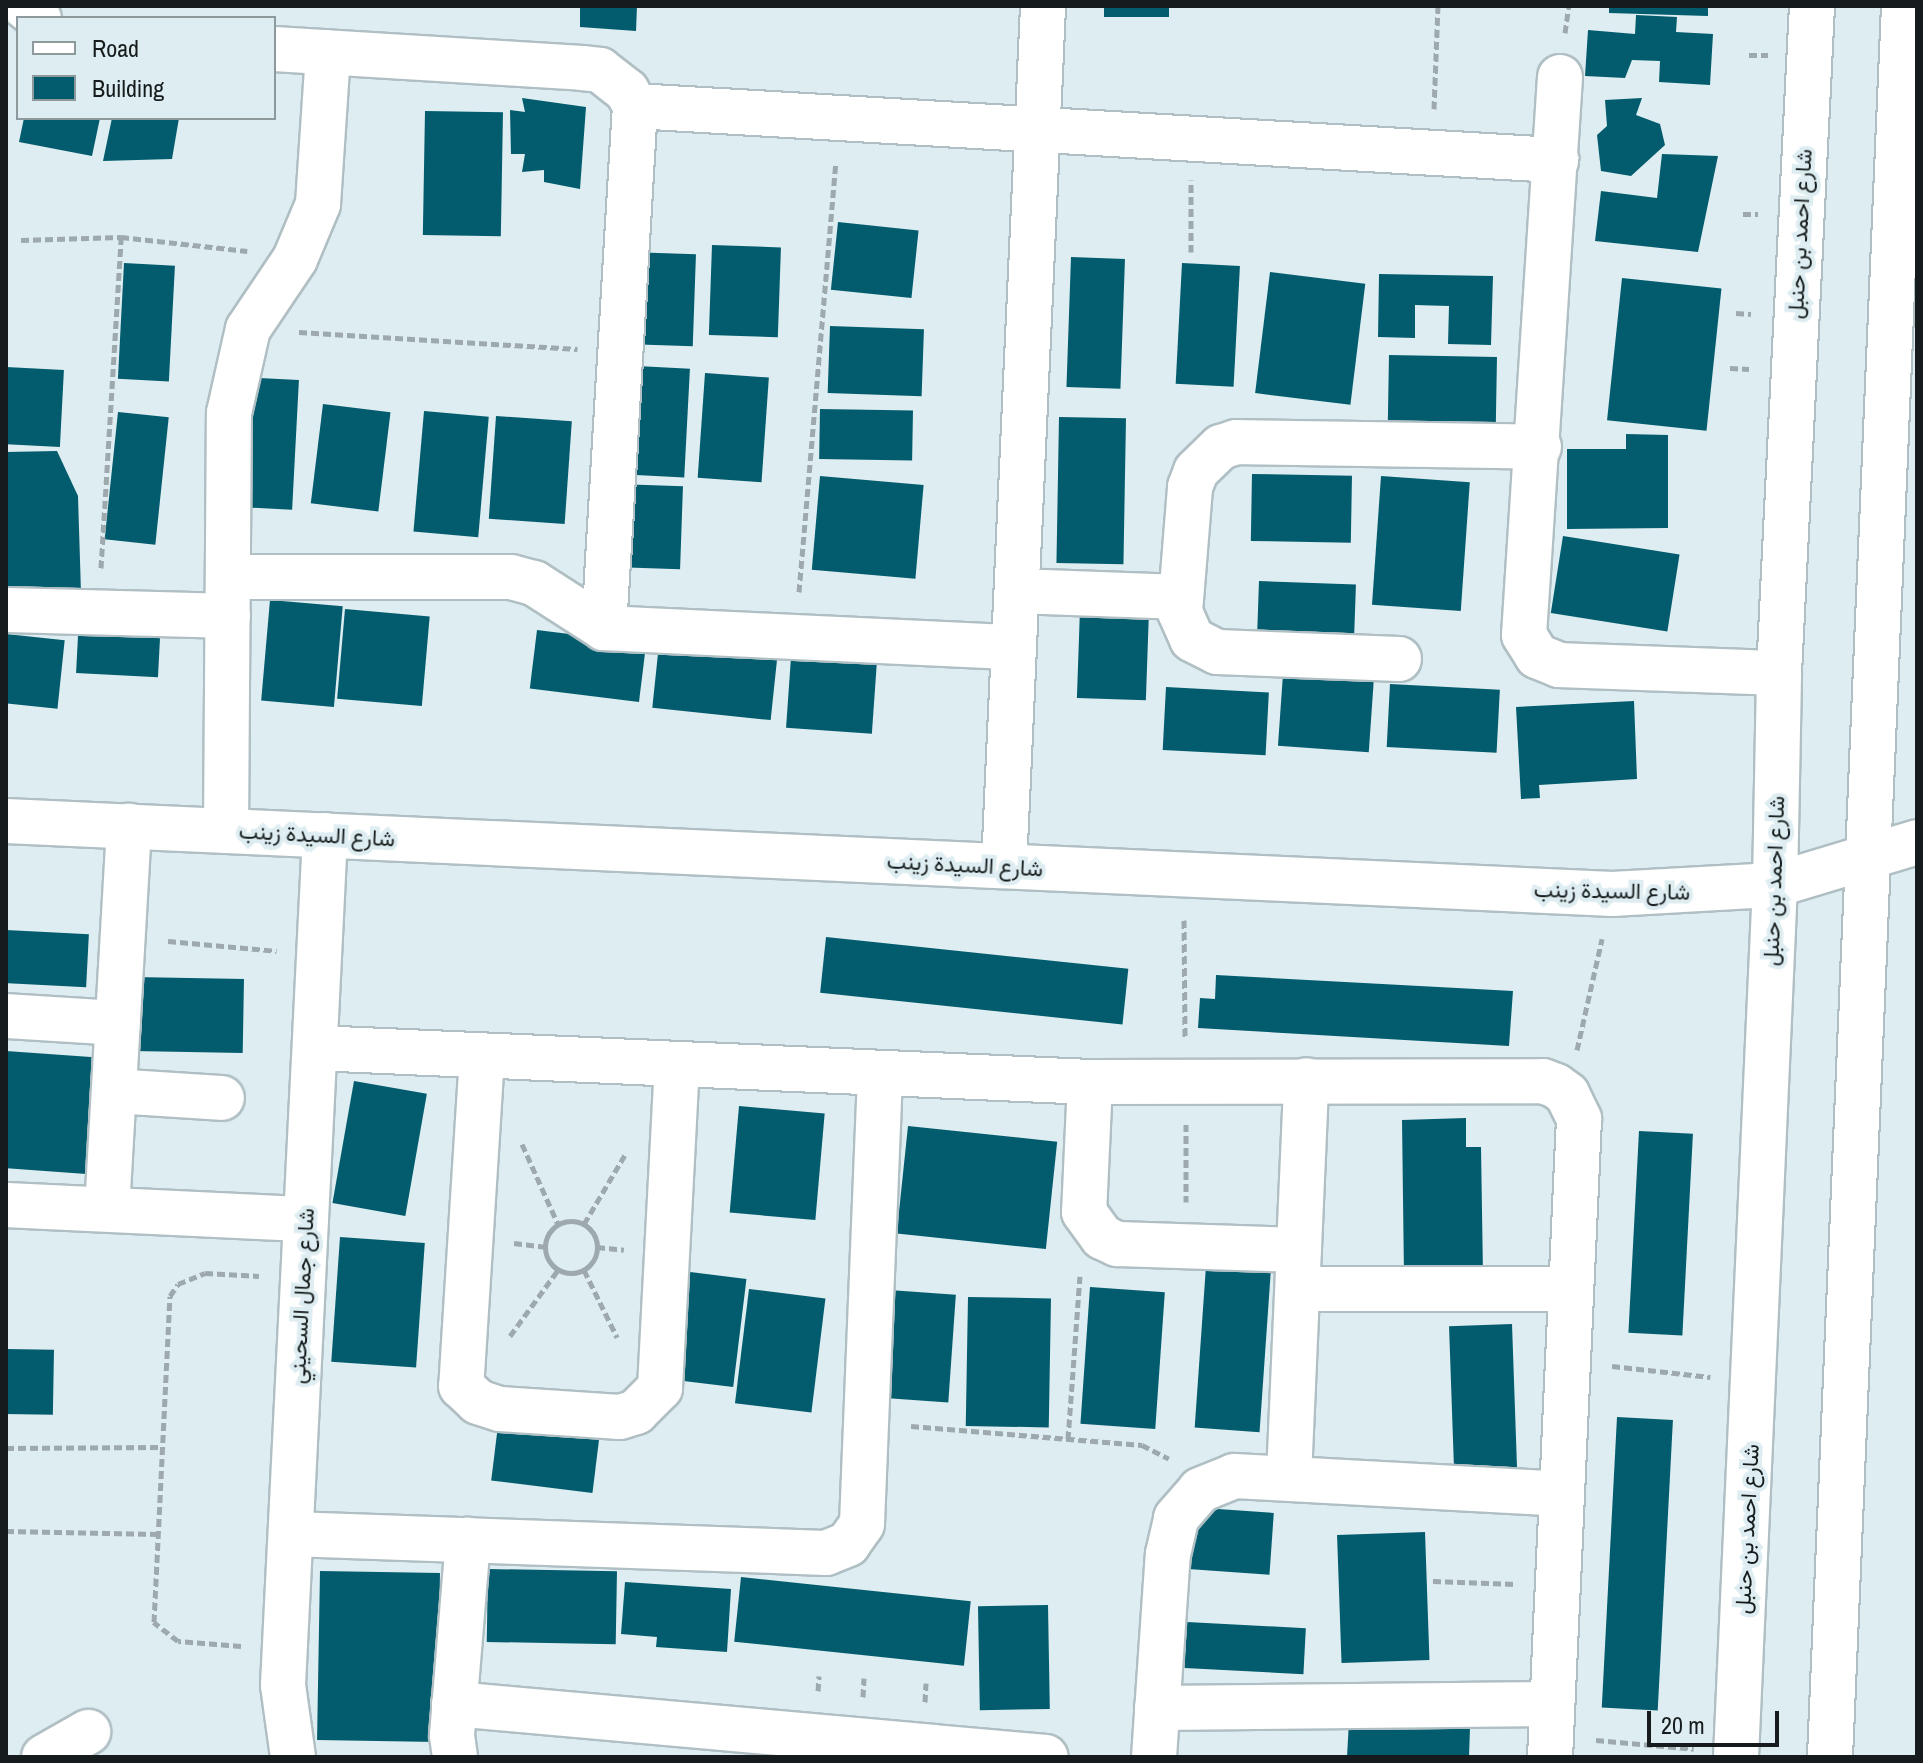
<!DOCTYPE html>
<html>
<head>
<meta charset="utf-8">
<style>
	body { margin:0 }
	#map { position:relative; width:1923px; height:1763px; overflow:hidden; background:#deedf1; font-family:"Archivo Narrow",Vazirmatn,sans-serif }
	div>[style] { position:absolute }
	[style*='--x'] { left:calc(var(--x)*1px); top:calc(var(--y)*1px); width:calc(var(--w)*1px); rotate:calc(var(--a)*1deg) }
	.building>* { inset:0; background:#035c6d; transform-origin:0 0 }
	.path>* { height:5px; margin-top:-2.5px; transform-origin:0; background:repeating-linear-gradient(90deg,#9da9ac 0 8px,transparent 0 12px) }
	.path>.ring { margin:-2.5px; padding:0; box-sizing:content-box; background:none; border:5px solid #9da9ac; border-radius:50% }
	.roads { filter:drop-shadow(2px 0 #b0bfc3) drop-shadow(-2px 0 #b0bfc3) drop-shadow(0 2px #b0bfc3) drop-shadow(0 -2px #b0bfc3) }
	.minor>* { height:44px; margin:-22px; padding:0 22px; transform-origin:22px; border-radius:22px; background:#fff }
	span { translate:-50% -50%; white-space:nowrap; text-align:center; line-height:1.15; -webkit-text-stroke:8px #deedf1; paint-order:stroke }
	.street-label { font-size:22px; color:#161c1d }
	.frame { position:absolute; inset:0; border:8px solid #161c1d; pointer-events:none }
	.legend { position:absolute; left:16px; top:16px; width:260px; height:104px; box-sizing:border-box; background:#deedf1; border:2px solid #8e999c; margin:0; padding:10px 14px; list-style:none; font-size:24px; color:#161c1d }
	.legend li { display:flex; align-items:center; gap:16px; height:40px }
	.legend b { width:40px; border:2px solid #8e999c }
	.scale { position:absolute; left:1647px; top:1711px; width:132px; height:36px; box-sizing:border-box; border:4px solid #161c1d; border-top:0; padding-left:10px; font-size:24px; line-height:28px; white-space:nowrap; color:#161c1d; -webkit-text-stroke:6px #deedf1; paint-order:stroke }
</style>
</head>
<body>
<div id="map">
	<div class="building">
		<i style="clip-path:polygon(580px 6px,637px 6px,636px 31px,580px 27px)"></i>
		<i style="left:1104px;top:6px;width:65px;height:11px"></i>
		<i style="clip-path:polygon(1609px 6px,1708px 6px,1708px 16px,1609px 13px)"></i>
		<i style="clip-path:polygon(1636px 15px,1677px 17px,1676px 32px,1713px 34px,1710px 85px,1659px 82px,1660px 61px,1632px 60px,1625px 78px,1585px 76px,1588px 30px,1635px 34px)"></i>
		<i style="clip-path:polygon(522px 98px,586px 107px,580px 189px,544px 182px,544px 170px,522px 172px,525px 154px,511px 154px,510px 110px,525px 112px)"></i>
		<i style="clip-path:polygon(1642px 98px,1636px 115px,1660px 124px,1665px 145px,1631px 176px,1601px 171px,1597px 135px,1607px 126px,1605px 100px)"></i>
		<i style="left:425px;top:111px;width:78px;height:124px;rotate:1deg"></i>
		<i style="clip-path:polygon(24px 118px,100px 118px,92px 156px,19px 142px)"></i>
		<i style="clip-path:polygon(112px 118px,179px 118px,172px 159px,103px 161px)"></i>
		<i style="clip-path:polygon(1662px 154px,1718px 156px,1698px 252px,1595px 241px,1601px 191px,1657px 198px)"></i>
		<i style="left:838px;top:222px;width:81px;height:68px;rotate:6deg"></i>
		<i style="left:712px;top:245px;width:69px;height:90px;rotate:2deg"></i>
		<i style="left:628px;top:252px;width:68px;height:92px;rotate:2deg"></i>
		<i style="left:1071px;top:257px;width:54px;height:130px;rotate:2deg"></i>
		<i style="left:124px;top:263px;width:51px;height:116px;rotate:3deg"></i>
		<i style="left:1182px;top:263px;width:58px;height:121px;rotate:3deg"></i>
		<i style="left:1270px;top:272px;width:96px;height:122px;rotate:7deg"></i>
		<i style="clip-path:polygon(1379px 274px,1493px 276px,1491px 345px,1448px 344px,1449px 306px,1415px 305px,1415px 338px,1378px 337px)"></i>
		<i style="left:1622px;top:278px;width:100px;height:143px;rotate:6deg"></i>
		<i style="left:830px;top:326px;width:94px;height:67px;rotate:2deg"></i>
		<i style="left:1389px;top:355px;width:108px;height:69px;rotate:1deg"></i>
		<i style="left:637px;top:366px;width:53px;height:109px;rotate:3deg"></i>
		<i style="left:6px;top:367px;width:58px;height:77px;rotate:3deg"></i>
		<i style="left:705px;top:373px;width:64px;height:105px;rotate:4deg"></i>
		<i style="left:241px;top:377px;width:58px;height:130px;rotate:3deg"></i>
		<i style="left:323px;top:404px;width:68px;height:100px;rotate:7deg"></i>
		<i style="left:820px;top:409px;width:93px;height:50px;rotate:1deg"></i>
		<i style="left:424px;top:411px;width:65px;height:121px;rotate:5deg"></i>
		<i style="left:118px;top:412px;width:51px;height:128px;rotate:6deg"></i>
		<i style="left:496px;top:416px;width:76px;height:103px;rotate:4deg"></i>
		<i style="left:1059px;top:417px;width:67px;height:146px;rotate:1deg"></i>
		<i style="clip-path:polygon(1626px 434px,1668px 435px,1668px 528px,1567px 529px,1567px 449px,1626px 449px)"></i>
		<i style="clip-path:polygon(57px 451px,78px 496px,81px 593px,6px 595px,6px 452px)"></i>
		<i style="left:1252px;top:474px;width:100px;height:67px;rotate:1deg"></i>
		<i style="left:820px;top:476px;width:104px;height:94px;rotate:5deg"></i>
		<i style="left:1381px;top:476px;width:89px;height:129px;rotate:4deg"></i>
		<i style="left:616px;top:484px;width:67px;height:83px;rotate:2deg"></i>
		<i style="left:1563px;top:536px;width:118px;height:78px;rotate:9deg"></i>
		<i style="left:1259px;top:581px;width:97px;height:52px;rotate:2deg"></i>
		<i style="left:270px;top:600px;width:73px;height:101px;rotate:5deg"></i>
		<i style="left:345px;top:609px;width:85px;height:90px;rotate:5deg"></i>
		<i style="left:1080px;top:609px;width:69px;height:89px;rotate:2deg"></i>
		<i style="left:79px;top:617px;width:82px;height:56px;rotate:3deg"></i>
		<i style="left:537px;top:630px;width:110px;height:59px;rotate:7deg"></i>
		<i style="left:6px;top:634px;width:59px;height:69px;rotate:6deg"></i>
		<i style="left:792px;top:643px;width:86px;height:85px;rotate:4deg"></i>
		<i style="left:659px;top:644px;width:119px;height:64px;rotate:6deg"></i>
		<i style="left:1283px;top:674px;width:91px;height:72px;rotate:4deg"></i>
		<i style="left:1390px;top:684px;width:110px;height:63px;rotate:3deg"></i>
		<i style="left:1166px;top:687px;width:103px;height:63px;rotate:3deg"></i>
		<i style="clip-path:polygon(1634px 701px,1637px 779px,1539px 785px,1540px 798px,1521px 799px,1516px 707px)"></i>
		<i style="left:6px;top:930px;width:83px;height:53px;rotate:3deg"></i>
		<i style="left:826px;top:937px;width:304px;height:56px;rotate:6deg"></i>
		<i style="clip-path:polygon(1216px 975px,1513px 991px,1509px 1046px,1198px 1028px,1200px 998px,1215px 999px)"></i>
		<i style="left:134px;top:977px;width:110px;height:74px;rotate:1deg"></i>
		<i style="left:6px;top:1051px;width:92px;height:117px;rotate:4deg"></i>
		<i style="left:354px;top:1081px;width:74px;height:124px;rotate:10deg"></i>
		<i style="left:739px;top:1106px;width:86px;height:107px;rotate:5deg"></i>
		<i style="clip-path:polygon(1466px 1118px,1466px 1147px,1481px 1147px,1483px 1274px,1404px 1276px,1402px 1120px)"></i>
		<i style="left:908px;top:1126px;width:150px;height:108px;rotate:6deg"></i>
		<i style="left:1639px;top:1131px;width:54px;height:202px;rotate:3deg"></i>
		<i style="left:340px;top:1237px;width:85px;height:125px;rotate:4deg"></i>
		<i style="left:1206px;top:1266px;width:65px;height:162px;rotate:4deg"></i>
		<i style="left:674px;top:1270px;width:73px;height:109px;rotate:7deg"></i>
		<i style="left:1090px;top:1287px;width:75px;height:137px;rotate:4deg"></i>
		<i style="left:749px;top:1289px;width:77px;height:115px;rotate:7deg"></i>
		<i style="left:889px;top:1290px;width:67px;height:108px;rotate:4deg"></i>
		<i style="left:968px;top:1297px;width:83px;height:129px;rotate:1deg"></i>
		<i style="left:1512px;top:1324px;width:146px;height:63px;rotate:88deg"></i>
		<i style="left:6px;top:1349px;width:48px;height:65px;rotate:1deg"></i>
		<i style="left:500px;top:1409px;width:102px;height:72px;rotate:7deg"></i>
		<i style="left:1617px;top:1417px;width:56px;height:291px;rotate:3deg"></i>
		<i style="left:1189px;top:1507px;width:85px;height:62px;rotate:4deg"></i>
		<i style="left:1425px;top:1532px;width:128px;height:88px;rotate:88deg"></i>
		<i style="left:488px;top:1569px;width:129px;height:73px;rotate:1deg"></i>
		<i style="left:320px;top:1571px;width:120px;height:169px;rotate:1deg"></i>
		<i style="left:741px;top:1577px;width:231px;height:65px;rotate:6deg"></i>
		<i style="clip-path:polygon(625px 1582px,731px 1589px,727px 1652px,656px 1647px,657px 1637px,621px 1634px)"></i>
		<i style="left:1048px;top:1605px;width:104px;height:70px;rotate:89deg"></i>
		<i style="left:1187px;top:1622px;width:119px;height:46px;rotate:3deg"></i>
		<i style="clip-path:polygon(1349px 1721px,1470px 1728px,1469px 1757px,1347px 1757px)"></i>
	</div>
	<div class="path">
		<i style="--x:1565;--y:33;--w:27;--a:-82"></i>
		<i style="--x:1749;--y:55;--w:19;--a:0"></i>
		<i style="--x:1434;--y:109;--w:103;--a:-87.8"></i>
		<i style="--x:1743;--y:214;--w:15;--a:0"></i>
		<i style="--x:21;--y:240;--w:100;--a:-1.7"></i>
		<i style="--x:121;--y:237;--w:127;--a:6.3"></i>
		<i style="--x:1191;--y:252;--w:72;--a:-90"></i>
		<i style="--x:1736;--y:313;--w:15;--a:4"></i>
		<i style="--x:299;--y:332;--w:279;--a:3.5"></i>
		<i style="--x:1730;--y:368;--w:19;--a:3"></i>
		<i style="--x:101;--y:568;--w:332;--a:-86.5"></i>
		<i style="--x:799;--y:592;--w:431;--a:-85.1"></i>
		<i style="--x:1184;--y:920;--w:118;--a:89.5"></i>
		<i style="--x:168;--y:941;--w:109;--a:5.2"></i>
		<i style="--x:1577;--y:1050;--w:114;--a:-77.3"></i>
		<i style="--x:1186;--y:1124;--w:78;--a:90"></i>
		<i style="--x:522;--y:1144;--w:88;--a:65.8"></i>
		<i class="ring" style="left:545px;top:1221px;width:47px;height:47px"></i>
		<i style="--x:584;--y:1224;--w:82;--a:-59.4"></i>
		<i style="--x:514;--y:1243;--w:31;--a:7"></i>
		<i style="--x:597;--y:1247;--w:27;--a:6"></i>
		<i style="--x:584;--y:1270;--w:75;--a:63.8"></i>
		<i style="--x:510;--y:1336;--w:82;--a:-54"></i>
		<i style="--x:1612;--y:1366;--w:99;--a:6.4"></i>
		<i style="--x:911;--y:1426;--w:232;--a:4.7"></i>
		<i style="--x:1142;--y:1445;--w:30;--a:27"></i>
		<i style="--x:1068;--y:1439;--w:163;--a:-85.8"></i>
		<i style="--x:6;--y:1448;--w:156;--a:-0.4"></i>
		<i style="--x:6;--y:1531;--w:152;--a:1.1"></i>
		<i style="--x:1433;--y:1581;--w:83;--a:2.1"></i>
		<i style="--x:241;--y:1646;--w:63;--a:-175.5"></i>
		<i style="--x:178;--y:1641;--w:31;--a:-142"></i>
		<i style="--x:154;--y:1622;--w:326;--a:-87.2"></i>
		<i style="--x:170;--y:1296;--w:14;--a:-56"></i>
		<i style="--x:178;--y:1284;--w:29;--a:-22"></i>
		<i style="--x:205;--y:1273;--w:54;--a:3.2"></i>
		<i style="--x:818;--y:1691;--w:15;--a:-86"></i>
		<i style="--x:863;--y:1697;--w:19;--a:-87"></i>
		<i style="--x:925;--y:1702;--w:19;--a:-87"></i>
		<i style="--x:1596;--y:1740;--w:98;--a:5.2"></i>
	</div>
	<div class="roads">
		<div class="minor">
			<i style="--x:24;--y:6;--w:19;--a:39"></i>
			<i style="--x:274;--y:49;--w:309;--a:3.5"></i>
			<i style="--x:582;--y:68;--w:18;--a:6"></i>
			<i style="--x:600;--y:70;--w:34;--a:38"></i>
			<i style="--x:627;--y:91;--w:17;--a:62"></i>
			<i style="--x:635;--y:106;--w:523;--a:93.4"></i>
			<i style="--x:1560;--y:77;--w:559;--a:93.69"></i>
			<i style="--x:1524;--y:635;--w:25;--a:58"></i>
			<i style="--x:1537;--y:656;--w:24;--a:22"></i>
			<i style="--x:1559;--y:665;--w:220;--a:2.1"></i>
			<i style="--x:635;--y:106;--w:923;--a:3.36"></i>
			<i style="--x:228;--y:577;--w:283;--a:0"></i>
			<i style="--x:511;--y:577;--w:24;--a:15"></i>
			<i style="--x:534;--y:583;--w:83;--a:32.7"></i>
			<i style="--x:604;--y:628;--w:409;--a:2.7"></i>
			<i style="--x:1017;--y:591;--w:164;--a:2.1"></i>
			<i style="--x:6;--y:610;--w:222;--a:1.5"></i>
			<i style="--x:1399;--y:659;--w:182;--a:-177.8"></i>
			<i style="--x:1217;--y:652;--w:28;--a:-153"></i>
			<i style="--x:1192;--y:639;--w:30;--a:-114"></i>
			<i style="--x:1180;--y:612;--w:125;--a:-85.4"></i>
			<i style="--x:1190;--y:487;--w:17;--a:-69"></i>
			<i style="--x:1196;--y:471;--w:35;--a:-44"></i>
			<i style="--x:1221;--y:447;--w:16;--a:-18"></i>
			<i style="--x:1236;--y:442;--w:303;--a:0.9"></i>
			<i style="--x:6;--y:821;--w:1608;--a:2.6"></i>
			<i style="--x:1612;--y:894;--w:163;--a:-3.2"></i>
			<i style="--x:1775;--y:885;--w:148;--a:-16.8"></i>
			<i style="--x:226;--y:831;--w:418;--a:-89.6"></i>
			<i style="--x:229;--y:413;--w:86;--a:-77.3"></i>
			<i style="--x:248;--y:329;--w:84;--a:-56.1"></i>
			<i style="--x:295;--y:259;--w:60;--a:-67.3"></i>
			<i style="--x:318;--y:204;--w:152;--a:-86.2"></i>
			<i style="--x:1004;--y:866;--w:861;--a:-87.4"></i>
			<i style="--x:6;--y:1016;--w:112;--a:3.6"></i>
			<i style="--x:315;--y:1048;--w:776;--a:2.51"></i>
			<i style="--x:1090;--y:1082;--w:453;--a:-0.1"></i>
			<i style="--x:1543;--y:1081;--w:14;--a:21"></i>
			<i style="--x:1556;--y:1086;--w:14;--a:36"></i>
			<i style="--x:1567;--y:1094;--w:28;--a:64"></i>
			<i style="--x:1579;--y:1119;--w:639;--a:92.6"></i>
			<i style="--x:482;--y:1056;--w:331;--a:93.6"></i>
			<i style="--x:461;--y:1386;--w:23;--a:43"></i>
			<i style="--x:478;--y:1402;--w:23;--a:18"></i>
			<i style="--x:500;--y:1409;--w:120;--a:3.8"></i>
			<i style="--x:620;--y:1417;--w:17;--a:-17"></i>
			<i style="--x:636;--y:1412;--w:34;--a:-45"></i>
			<i style="--x:660;--y:1388;--w:322;--a:-87"></i>
			<i style="--x:1090;--y:1082;--w:130;--a:92.6"></i>
			<i style="--x:1084;--y:1212;--w:31;--a:54"></i>
			<i style="--x:1102;--y:1237;--w:17;--a:25"></i>
			<i style="--x:1117;--y:1244;--w:182;--a:1.9"></i>
			<i style="--x:114;--y:1091;--w:108;--a:3.7"></i>
			<i style="--x:6;--y:1205;--w:300;--a:2.7"></i>
			<i style="--x:107;--y:1209;--w:384;--a:-86.7"></i>
			<i style="--x:1298;--y:1289;--w:273;--a:0"></i>
			<i style="--x:1289;--y:1477;--w:397;--a:-87.5"></i>
			<i style="--x:291;--y:1534;--w:535;--a:2.03"></i>
			<i style="--x:826;--y:1553;--w:24;--a:-22"></i>
			<i style="--x:848;--y:1544;--w:24;--a:-55"></i>
			<i style="--x:862;--y:1524;--w:449;--a:-87.7"></i>
			<i style="--x:454;--y:1704;--w:594;--a:5.12"></i>
			<i style="--x:1157;--y:1708;--w:395;--a:-0.6"></i>
			<i style="--x:44;--y:1757;--w:51;--a:-29.6"></i>
			<i style="--x:293;--y:1757;--w:73;--a:-97.9"></i>
			<i style="--x:283;--y:1685;--w:851;--a:-87.17"></i>
			<i style="--x:455;--y:1757;--w:22;--a:-98"></i>
			<i style="--x:452;--y:1735;--w:196;--a:-85.3"></i>
			<i style="--x:1154;--y:1757;--w:203;--a:-86.1"></i>
			<i style="--x:1168;--y:1554;--w:37;--a:-77"></i>
			<i style="--x:1176;--y:1518;--w:37;--a:-49"></i>
			<i style="--x:1200;--y:1490;--w:37;--a:-22"></i>
			<i style="--x:1234;--y:1476;--w:328;--a:3.1"></i>
			<i style="--x:1736;--y:1757;--w:873;--a:-87.44"></i>
			<i style="--x:1775;--y:885;--w:212;--a:-88.9"></i>
			<i style="--x:1779;--y:673;--w:668;--a:-87.17"></i>
			<i style="--x:1830;--y:1757;--w:1753;--a:-87.58"></i>
		</div>
	</div>
	<div class="street-label">
		<span style="left:1800px;top:234px;rotate:-87deg">شارع احمد بن حنبل</span>
		<span style="left:317px;top:835px;rotate:3deg">شارع السيدة زينب</span>
		<span style="left:965px;top:865px;rotate:3deg">شارع السيدة زينب</span>
		<span style="left:1774px;top:881px;rotate:-88deg">شارع احمد بن حنبل</span>
		<span style="left:1612px;top:891px;rotate:1deg">شارع السيدة زينب</span>
		<span style="left:302px;top:1296px;rotate:-87deg">شارع جمال السحيني</span>
		<span style="left:1747px;top:1529px;rotate:-87deg">شارع احمد بن حنبل</span>
	</div>
	<div class="frame"></div>
	<ul class="legend">
	<li><b style="height:10px;background:#fff"></b>Road</li>
	<li><b style="height:22px;background:#035c6d"></b>Building</li>
	</ul>
	<div class="scale">20 m</div>
</div>
</body>
</html>
